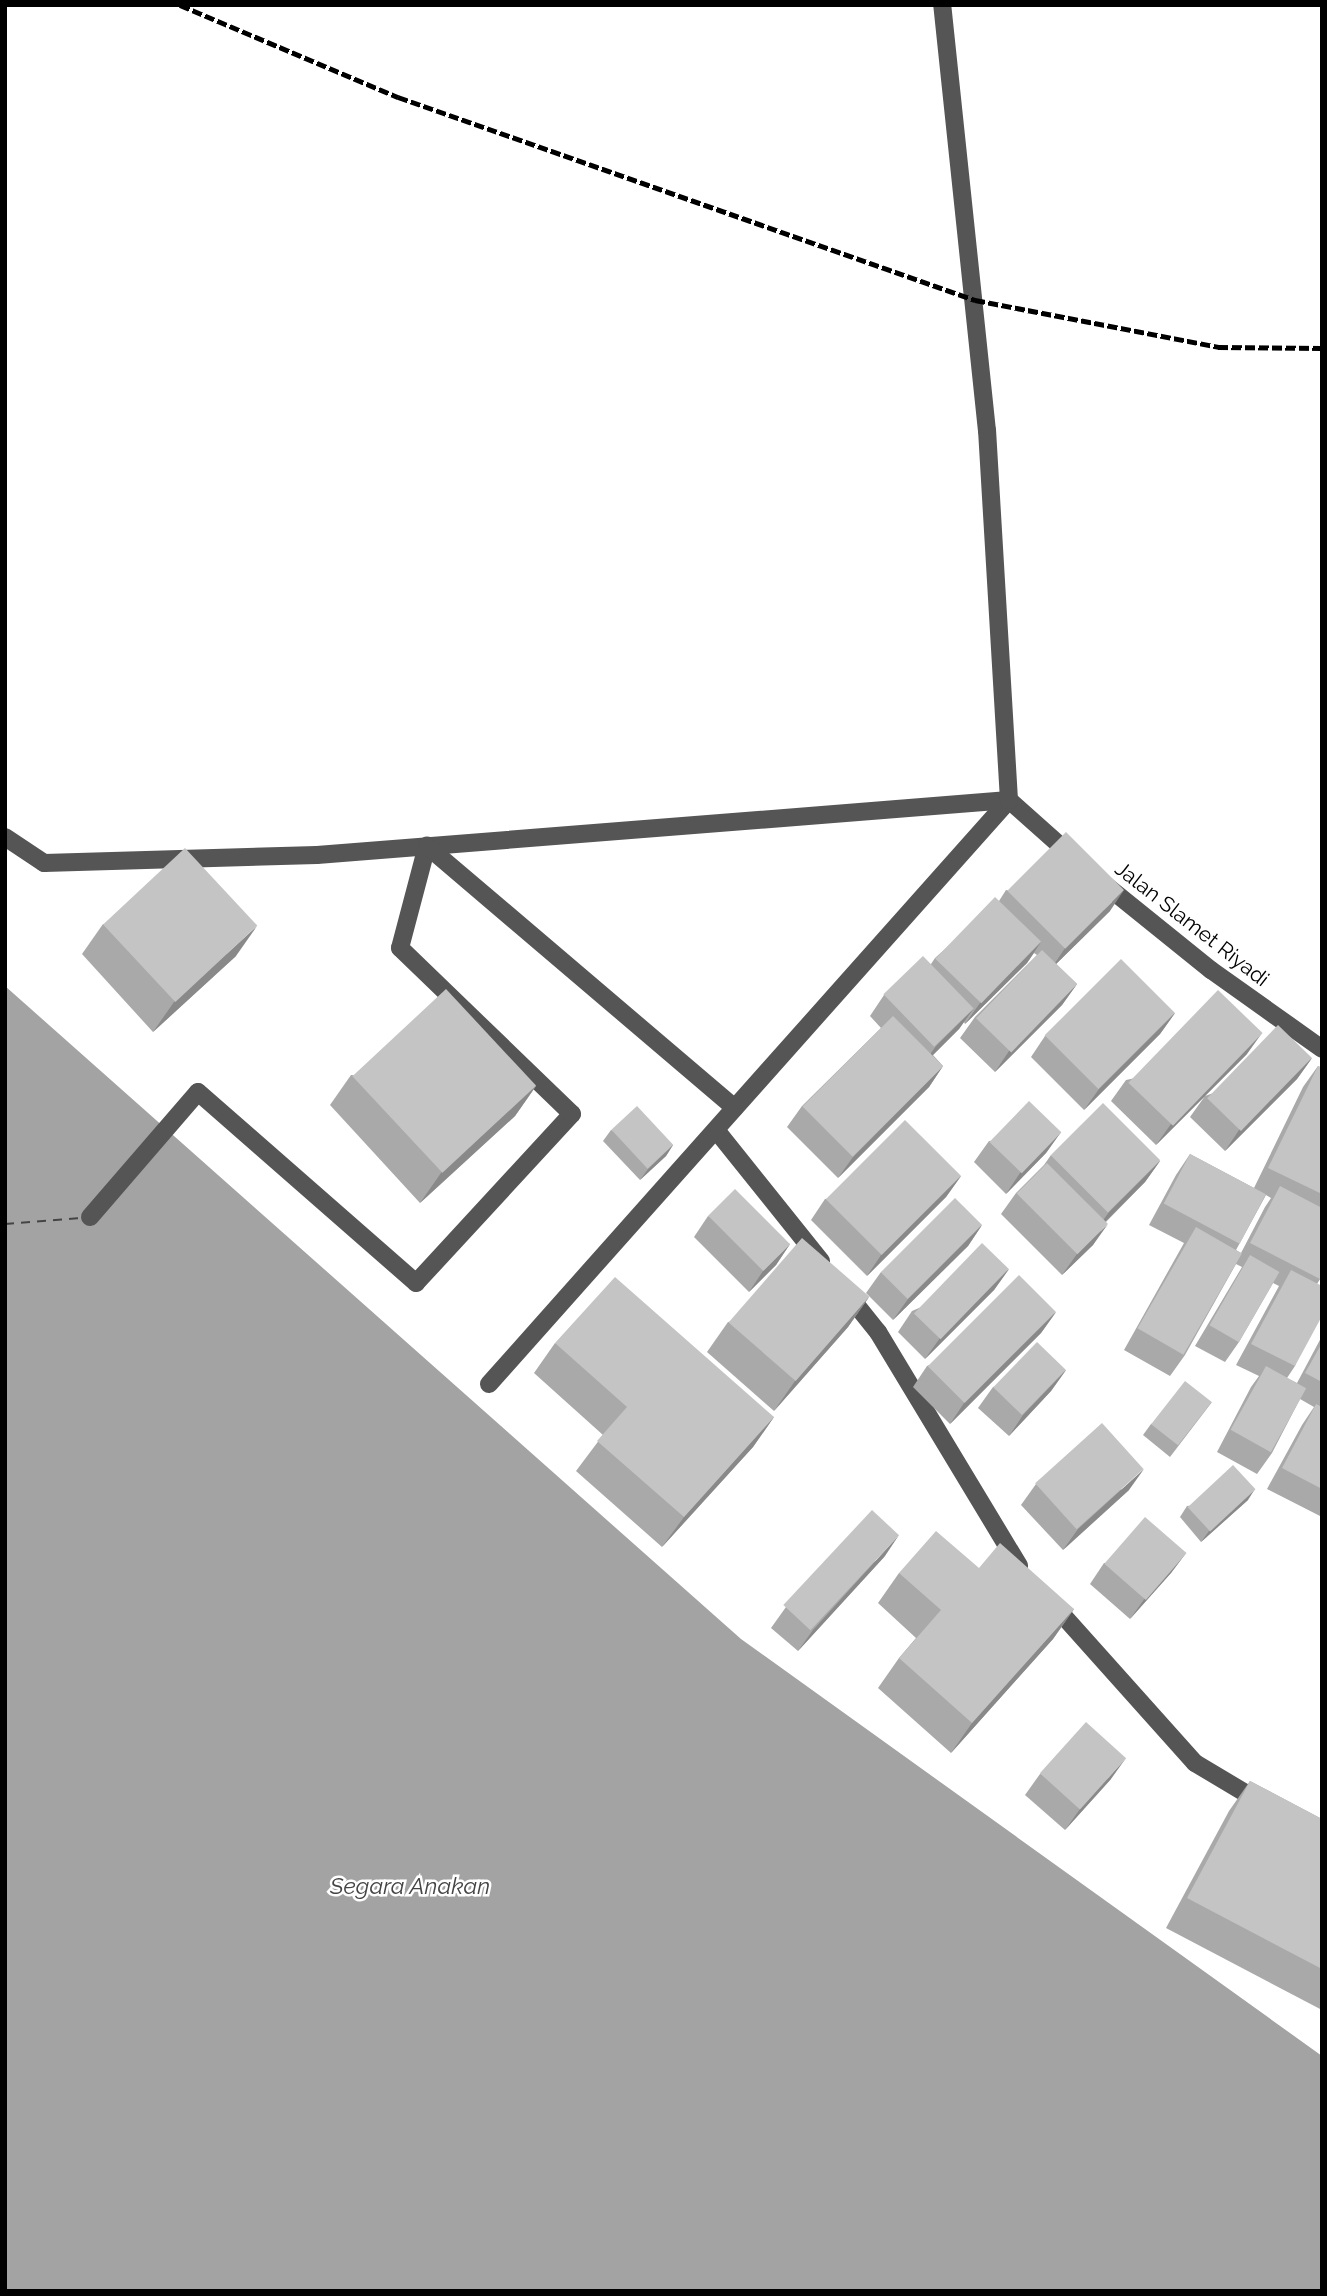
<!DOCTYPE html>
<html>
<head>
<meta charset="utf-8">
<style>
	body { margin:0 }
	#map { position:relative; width:1327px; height:2296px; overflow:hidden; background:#fff; font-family:Raleway,sans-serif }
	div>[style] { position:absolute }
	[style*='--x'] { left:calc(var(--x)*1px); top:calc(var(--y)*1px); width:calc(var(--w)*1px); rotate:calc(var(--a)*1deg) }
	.water>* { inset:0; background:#a3a3a3 }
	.ferry>* { height:2px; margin-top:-1px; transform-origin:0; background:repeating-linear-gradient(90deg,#444 0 9px,transparent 0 16px) }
	.minor>* { height:18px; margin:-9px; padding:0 9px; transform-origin:9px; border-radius:9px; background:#555 }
	.rail>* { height:5px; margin-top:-2.5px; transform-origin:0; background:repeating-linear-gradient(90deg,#000 0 10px,transparent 0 13.5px) }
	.wall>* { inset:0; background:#a9a9a9 }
	.shaded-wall>* { inset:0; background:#898989 }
	.building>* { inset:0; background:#c4c4c4; transform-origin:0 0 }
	span { translate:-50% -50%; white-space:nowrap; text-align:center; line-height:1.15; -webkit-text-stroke:5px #fff; paint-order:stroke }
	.street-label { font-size:21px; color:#000 }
	.water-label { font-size:23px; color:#444; font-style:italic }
	.frame { position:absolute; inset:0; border:7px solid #000; pointer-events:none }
</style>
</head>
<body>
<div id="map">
	<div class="water">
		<i style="clip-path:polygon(5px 986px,741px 1639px,1322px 2056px,1322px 2291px,5px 2291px)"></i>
	</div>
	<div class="ferry">
		<i style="--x:5;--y:1224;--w:76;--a:-4.5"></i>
	</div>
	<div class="minor">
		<i style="--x:1009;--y:800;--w:87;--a:41.7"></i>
		<i style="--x:5;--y:837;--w:47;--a:33.7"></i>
		<i style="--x:44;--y:863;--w:273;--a:-1.7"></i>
		<i style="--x:317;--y:855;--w:694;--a:-4.54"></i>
		<i style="--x:1103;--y:883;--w:139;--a:38.9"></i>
		<i style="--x:1211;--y:970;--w:136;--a:35.4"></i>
		<i style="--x:716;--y:1130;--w:168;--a:51.3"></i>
		<i style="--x:90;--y:1217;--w:165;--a:-49.2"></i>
		<i style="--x:198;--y:1092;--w:290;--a:41.2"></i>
		<i style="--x:416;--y:1283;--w:230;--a:-47.3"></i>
		<i style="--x:572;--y:1114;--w:239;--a:-136"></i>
		<i style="--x:400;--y:948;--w:106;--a:-75.2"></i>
		<i style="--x:427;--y:846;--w:404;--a:40.4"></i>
		<i style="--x:845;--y:1291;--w:53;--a:51.2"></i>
		<i style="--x:878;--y:1332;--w:273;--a:58.9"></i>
		<i style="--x:489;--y:1384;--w:782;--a:-48.32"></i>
		<i style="--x:1009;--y:800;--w:370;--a:-93.4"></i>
		<i style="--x:987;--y:431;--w:428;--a:-96"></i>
		<i style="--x:1051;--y:1602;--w:216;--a:48.2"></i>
		<i style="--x:1195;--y:1763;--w:78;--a:30.8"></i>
	</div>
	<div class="rail">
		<i style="--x:180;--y:5;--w:237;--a:22.9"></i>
		<i style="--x:398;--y:97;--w:612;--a:19.38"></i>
		<i style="--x:975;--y:300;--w:248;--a:10.9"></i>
		<i style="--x:1218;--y:347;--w:104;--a:0.6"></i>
	</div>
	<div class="wall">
		<i style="clip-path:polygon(1006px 890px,1110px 911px,1056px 964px,1077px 984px,1062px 1005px,995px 1072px,960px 1038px,975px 1017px,1037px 955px,1034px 953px,1027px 963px,965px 1024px,964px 1022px,959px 1029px,933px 1055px,943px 1066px,929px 1087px,838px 1178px,787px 1127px,802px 1106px,881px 1028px,870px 1016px,884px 995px,931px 964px,935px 958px,999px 901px)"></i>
		<i style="clip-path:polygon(103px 924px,236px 956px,153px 1032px,82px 954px)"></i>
		<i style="clip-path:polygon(1175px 1013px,1160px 1034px,1084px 1110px,1031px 1057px,1045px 1036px)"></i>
		<i style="clip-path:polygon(1247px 1054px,1205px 1096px,1312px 1058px,1297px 1079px,1225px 1151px,1190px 1117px,1205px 1096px,1156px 1145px,1111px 1101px,1126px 1080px)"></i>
		<i style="clip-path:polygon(evenodd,1318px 1066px,1322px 1068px,1322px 1205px,1321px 1207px,1322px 1276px,1317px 1284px,1295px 1366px,1287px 1378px,1297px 1383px,1322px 1336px,1322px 1517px,1267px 1489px,1302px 1425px,1314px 1407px,1300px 1399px,1272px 1453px,1257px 1474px,1217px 1452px,1251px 1387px,1259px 1376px,1236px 1365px,1279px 1286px,1273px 1283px,1239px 1342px,1225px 1362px,1195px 1346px,1242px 1267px,1236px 1264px,1185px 1355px,1170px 1376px,1124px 1350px,1184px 1243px,1149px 1225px,1176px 1175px,1190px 1154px,1254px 1188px,1303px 1087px,1318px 1066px,1266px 1195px,1271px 1198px,1265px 1207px,1241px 1253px,1236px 1250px,1266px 1195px)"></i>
		<i style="clip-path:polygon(351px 1075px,536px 1086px,515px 1116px,420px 1203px,330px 1105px)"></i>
		<i style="clip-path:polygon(611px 1130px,673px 1145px,666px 1156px,640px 1180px,603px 1141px)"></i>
		<i style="clip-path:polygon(1061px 1132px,1046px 1153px,1006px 1194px,974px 1162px,989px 1141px)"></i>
		<i style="clip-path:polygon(1051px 1155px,1160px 1161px,1145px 1182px,1106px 1222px,1093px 1245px,1062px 1275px,1001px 1214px,1016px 1193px,1044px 1165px)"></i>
		<i style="clip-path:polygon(961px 1176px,946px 1197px,867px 1276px,811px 1220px,825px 1199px)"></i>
		<i style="clip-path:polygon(708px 1216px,790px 1244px,776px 1265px,749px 1292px,694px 1237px)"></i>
		<i style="clip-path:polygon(982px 1225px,968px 1246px,893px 1320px,866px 1293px,881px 1272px)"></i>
		<i style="clip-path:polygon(1009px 1269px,994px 1290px,925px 1359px,898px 1332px,912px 1311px)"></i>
		<i style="clip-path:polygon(869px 1297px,848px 1327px,774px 1411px,707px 1352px,728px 1322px)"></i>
		<i style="clip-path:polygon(1056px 1312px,1041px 1333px,950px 1424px,913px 1387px,927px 1366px)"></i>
		<i style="clip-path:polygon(555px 1343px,774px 1417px,753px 1447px,662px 1547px,576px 1471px,603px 1435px,534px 1373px)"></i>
		<i style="clip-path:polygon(1066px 1370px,1051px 1391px,1009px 1436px,978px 1408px,993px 1387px)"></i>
		<i style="clip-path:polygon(1212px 1402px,1170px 1457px,1143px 1435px,1151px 1424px)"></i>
		<i style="clip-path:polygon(1036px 1484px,1129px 1490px,1063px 1550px,1021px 1505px)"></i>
		<i style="clip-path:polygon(1248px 1500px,1201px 1542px,1180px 1517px,1187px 1506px)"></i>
		<i style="clip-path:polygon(1186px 1553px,1171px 1573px,1130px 1619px,1090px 1584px,1104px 1563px)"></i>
		<i style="clip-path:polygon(885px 1556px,798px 1651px,771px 1628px,786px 1607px)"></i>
		<i style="clip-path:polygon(979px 1568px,1074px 1609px,1053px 1639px,951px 1753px,878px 1688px,899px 1658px,916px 1638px,878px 1603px,899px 1573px)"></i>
		<i style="clip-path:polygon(1040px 1774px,1111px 1779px,1065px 1830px,1025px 1795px)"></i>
		<i style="clip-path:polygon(1250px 1781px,1322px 1819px,1322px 2010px,1166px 1928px,1229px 1811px)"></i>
	</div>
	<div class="shaded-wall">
		<i style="clip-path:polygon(1124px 890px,1110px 911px,1051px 969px,1065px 948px)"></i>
		<i style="clip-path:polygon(257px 926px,236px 956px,153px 1032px,174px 1002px)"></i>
		<i style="clip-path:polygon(1041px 942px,1027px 963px,965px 1024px,980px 1003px)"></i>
		<i style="clip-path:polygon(1077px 984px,1062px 1005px,995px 1072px,1009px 1051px)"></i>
		<i style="clip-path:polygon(974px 1008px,959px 1029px,921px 1067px,936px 1046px)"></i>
		<i style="clip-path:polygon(1175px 1013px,1160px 1034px,1084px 1110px,1099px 1089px)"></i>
		<i style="clip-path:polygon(1262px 1033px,1247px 1054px,1156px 1145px,1171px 1124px)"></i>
		<i style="clip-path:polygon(1312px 1058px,1297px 1079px,1225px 1151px,1239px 1130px)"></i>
		<i style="clip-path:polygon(943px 1066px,929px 1087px,838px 1178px,853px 1157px)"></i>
		<i style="clip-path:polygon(536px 1086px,515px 1116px,420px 1203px,441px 1173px)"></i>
		<i style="clip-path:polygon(1061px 1132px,1046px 1153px,1006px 1194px,1020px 1173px)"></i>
		<i style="clip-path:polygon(673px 1145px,666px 1156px,640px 1180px,648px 1169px)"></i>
		<i style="clip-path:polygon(1160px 1161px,1145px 1182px,1094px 1233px,1109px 1212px)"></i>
		<i style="clip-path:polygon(961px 1176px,946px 1197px,867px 1276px,881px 1255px)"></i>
		<i style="clip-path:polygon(1108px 1224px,1093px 1245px,1062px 1275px,1077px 1254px)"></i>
		<i style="clip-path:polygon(982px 1225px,968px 1246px,893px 1320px,908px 1299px)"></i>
		<i style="clip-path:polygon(790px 1244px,776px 1265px,749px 1292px,763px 1271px)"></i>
		<i style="clip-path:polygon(1009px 1269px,994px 1290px,925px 1359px,940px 1338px)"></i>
		<i style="clip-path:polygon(869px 1297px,848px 1327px,774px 1411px,795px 1381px)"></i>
		<i style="clip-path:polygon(1056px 1312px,1041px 1333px,950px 1424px,964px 1403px)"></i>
		<i style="clip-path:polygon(1066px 1370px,1051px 1391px,1009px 1436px,1023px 1415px)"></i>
		<i style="clip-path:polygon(774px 1417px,753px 1447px,662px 1547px,684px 1517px)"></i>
		<i style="clip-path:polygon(1144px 1469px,1129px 1490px,1063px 1550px,1078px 1529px)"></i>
		<i style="clip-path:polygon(1255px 1489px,1248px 1500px,1201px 1542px,1209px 1531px)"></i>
		<i style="clip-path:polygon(899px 1535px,885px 1556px,798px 1651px,813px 1630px)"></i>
		<i style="clip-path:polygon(1186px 1553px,1171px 1573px,1130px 1619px,1145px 1598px)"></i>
		<i style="clip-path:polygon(1074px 1609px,1053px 1639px,951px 1753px,972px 1723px)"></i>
		<i style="clip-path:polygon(1126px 1758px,1111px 1779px,1065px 1830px,1080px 1809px)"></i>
	</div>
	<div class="building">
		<i style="left:1066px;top:832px;width:82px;height:83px;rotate:45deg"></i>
		<i style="left:185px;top:848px;width:106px;height:112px;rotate:47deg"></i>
		<i style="left:995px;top:897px;width:64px;height:86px;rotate:44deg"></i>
		<i style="left:1042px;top:950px;width:49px;height:95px;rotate:44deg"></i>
		<i style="left:923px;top:956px;width:73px;height:55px;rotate:46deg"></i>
		<i style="left:1121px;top:959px;width:76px;height:108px;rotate:45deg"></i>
		<i style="left:446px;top:989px;width:132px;height:128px;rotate:47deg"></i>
		<i style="left:1218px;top:990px;width:62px;height:129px;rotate:44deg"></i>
		<i style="left:893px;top:1016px;width:71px;height:128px;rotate:45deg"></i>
		<i style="left:1278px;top:1025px;width:47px;height:102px;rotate:44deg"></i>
		<i style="clip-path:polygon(1318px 1066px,1322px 1068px,1322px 1194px,1268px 1168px)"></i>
		<i style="left:1029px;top:1101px;width:45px;height:57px;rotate:44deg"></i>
		<i style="left:1103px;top:1103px;width:81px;height:74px;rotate:45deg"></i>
		<i style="left:637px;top:1106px;width:53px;height:35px;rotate:47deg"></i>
		<i style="left:905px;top:1120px;width:79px;height:112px;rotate:45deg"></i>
		<i style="left:1190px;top:1154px;width:86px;height:56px;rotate:28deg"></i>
		<i style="left:1047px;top:1163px;width:86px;height:43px;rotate:45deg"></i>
		<i style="clip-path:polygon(1280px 1186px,1322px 1208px,1322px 1276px,1320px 1279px,1250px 1243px)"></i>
		<i style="left:735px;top:1189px;width:78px;height:38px;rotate:45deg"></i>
		<i style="left:955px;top:1198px;width:38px;height:105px;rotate:45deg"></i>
		<i style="left:1196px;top:1227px;width:53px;height:117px;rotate:30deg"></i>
		<i style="left:802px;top:1238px;width:89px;height:112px;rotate:41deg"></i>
		<i style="left:982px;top:1243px;width:37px;height:98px;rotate:44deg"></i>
		<i style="left:1250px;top:1255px;width:34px;height:81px;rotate:30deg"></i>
		<i style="clip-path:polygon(1291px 1270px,1322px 1286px,1322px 1316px,1295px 1366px,1251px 1344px)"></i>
		<i style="left:1019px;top:1275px;width:52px;height:129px;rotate:45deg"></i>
		<i style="clip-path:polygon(615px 1277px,774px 1417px,684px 1517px,597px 1441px,627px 1407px,555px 1343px)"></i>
		<i style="left:1037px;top:1342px;width:40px;height:63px;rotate:44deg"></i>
		<i style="clip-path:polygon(1322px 1343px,1322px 1382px,1305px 1373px)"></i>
		<i style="left:1266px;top:1366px;width:46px;height:73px;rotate:29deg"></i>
		<i style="left:1185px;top:1381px;width:34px;height:55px;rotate:38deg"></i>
		<i style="clip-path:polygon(1316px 1404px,1322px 1407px,1322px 1489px,1282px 1468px)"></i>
		<i style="left:1102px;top:1423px;width:62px;height:90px;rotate:48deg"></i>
		<i style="left:1233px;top:1465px;width:33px;height:62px;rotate:47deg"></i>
		<i style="left:872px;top:1510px;width:37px;height:130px;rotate:43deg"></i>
		<i style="left:1145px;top:1517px;width:55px;height:62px;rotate:41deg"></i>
		<i style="clip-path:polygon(936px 1531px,979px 1568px,1000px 1543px,1074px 1609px,972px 1723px,899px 1658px,941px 1610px,899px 1573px)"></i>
		<i style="left:1086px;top:1722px;width:54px;height:69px;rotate:42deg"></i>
		<i style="clip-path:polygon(1250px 1781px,1322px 1819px,1322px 1969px,1187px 1898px)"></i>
	</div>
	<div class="street-label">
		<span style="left:1192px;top:924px;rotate:38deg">Jalan Slamet Riyadi</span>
	</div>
	<div class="water-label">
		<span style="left:410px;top:1886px">Segara Anakan</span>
	</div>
	<div class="frame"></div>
</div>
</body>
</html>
